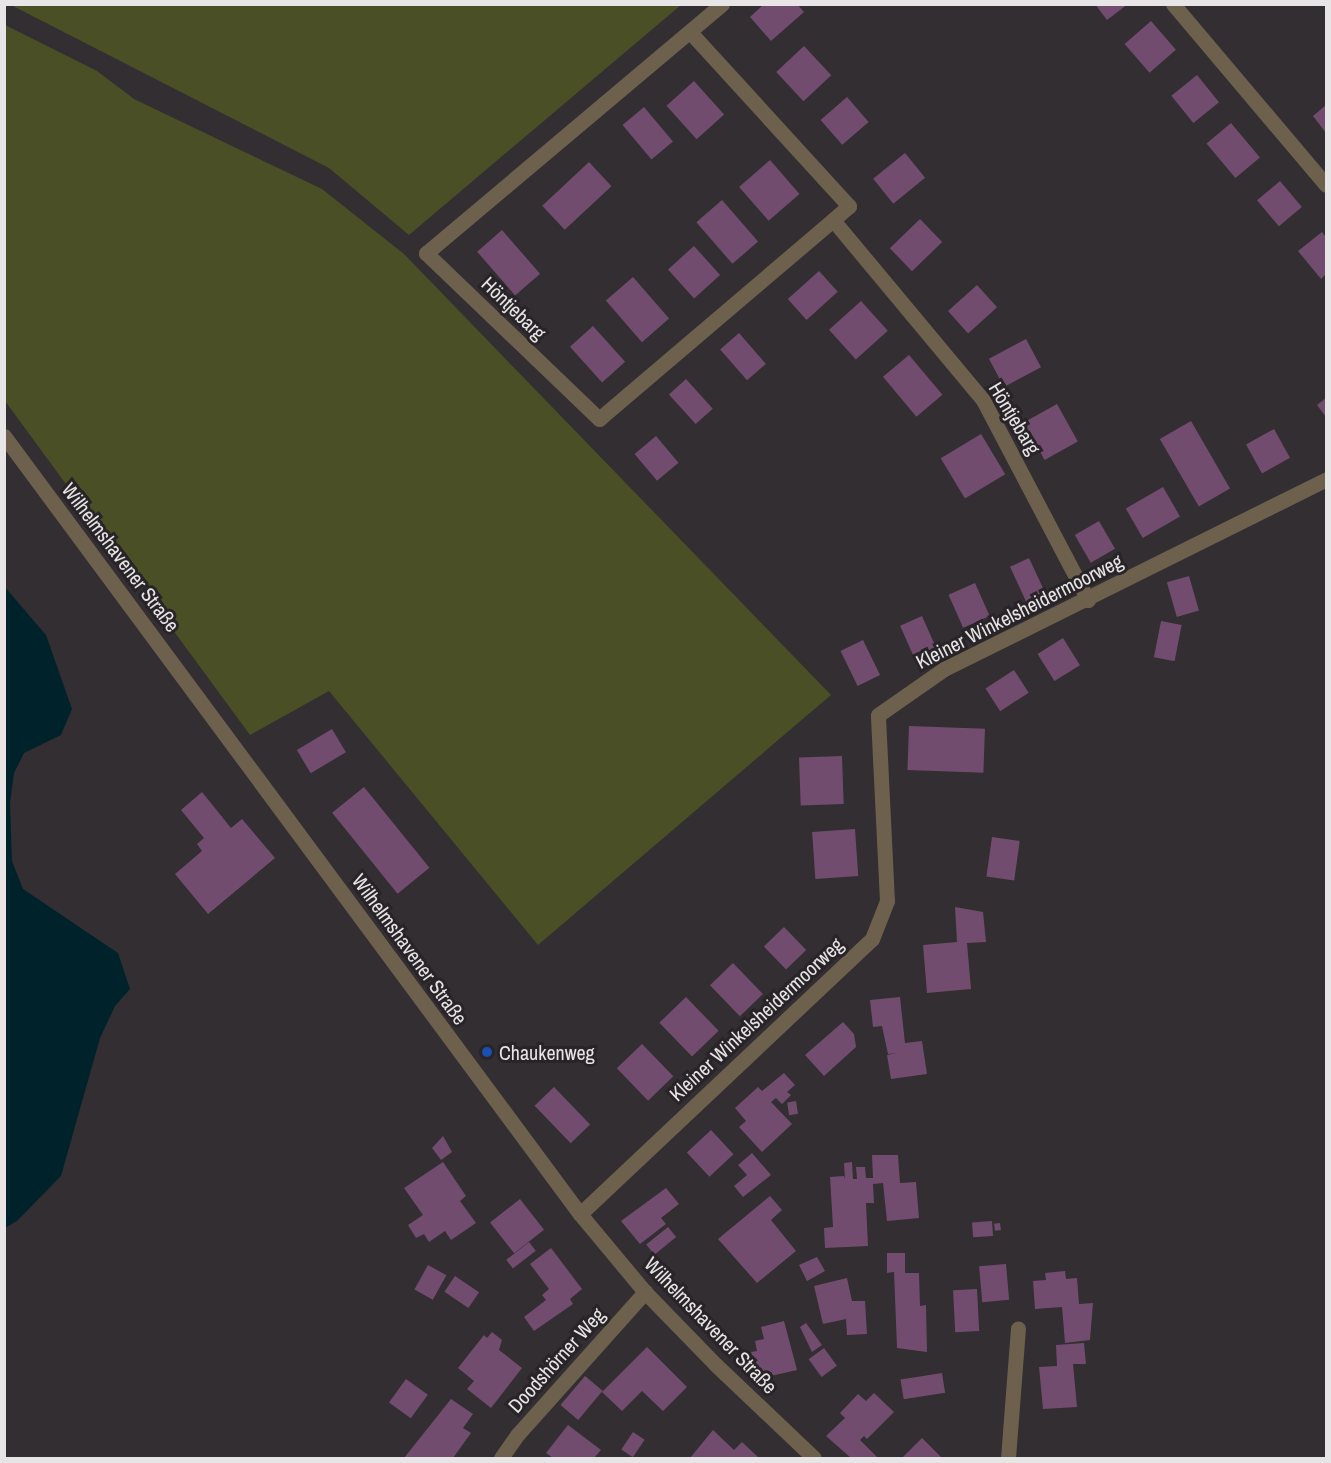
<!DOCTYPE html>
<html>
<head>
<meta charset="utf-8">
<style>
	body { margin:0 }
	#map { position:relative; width:1331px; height:1463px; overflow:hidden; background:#322e31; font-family:"Archivo Narrow",sans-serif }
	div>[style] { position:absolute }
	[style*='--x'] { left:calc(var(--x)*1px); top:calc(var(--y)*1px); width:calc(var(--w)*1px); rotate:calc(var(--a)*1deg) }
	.green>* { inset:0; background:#4b4f26 }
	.water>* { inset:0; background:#00232b }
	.building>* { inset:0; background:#724c6e; transform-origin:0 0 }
	.minor>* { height:15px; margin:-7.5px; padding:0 7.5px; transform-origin:7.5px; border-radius:7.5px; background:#6d614e }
	.tertiary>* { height:15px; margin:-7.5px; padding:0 7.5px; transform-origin:7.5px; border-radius:7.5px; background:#6d614e }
	.dots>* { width:16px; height:16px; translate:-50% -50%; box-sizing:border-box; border:3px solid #282427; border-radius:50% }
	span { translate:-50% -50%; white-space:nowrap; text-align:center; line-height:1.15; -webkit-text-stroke:6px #282427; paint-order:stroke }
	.street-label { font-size:20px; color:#e8e5e7 }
	.poi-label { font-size:20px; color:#e8e5e7 }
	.left { translate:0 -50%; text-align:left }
	.frame { position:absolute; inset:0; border:6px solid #e8e5e7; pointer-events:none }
</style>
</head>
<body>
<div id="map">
	<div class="green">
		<i style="clip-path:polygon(11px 5px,681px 5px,409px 235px,329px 168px)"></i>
		<i style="clip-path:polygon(5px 25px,97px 71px,134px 99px,322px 189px,404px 254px,831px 695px,538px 945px,329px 691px,250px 735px,5px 401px)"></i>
	</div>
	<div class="water">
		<i style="clip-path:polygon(4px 586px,46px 635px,72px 709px,61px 735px,24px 753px,14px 773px,10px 803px,12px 861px,23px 889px,118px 953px,130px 989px,115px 1006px,100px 1038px,61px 1176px,17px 1221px,5px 1228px)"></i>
	</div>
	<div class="building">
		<i style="clip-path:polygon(764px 4px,797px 4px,804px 12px,771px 41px,750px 17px)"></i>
		<i style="clip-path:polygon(1095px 4px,1128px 4px,1107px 20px)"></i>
		<i style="left:1151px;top:21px;width:38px;height:35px;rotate:49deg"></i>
		<i style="left:804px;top:46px;width:40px;height:38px;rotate:47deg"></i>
		<i style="left:1197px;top:75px;width:35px;height:33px;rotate:51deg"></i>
		<i style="left:694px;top:81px;width:45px;height:37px;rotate:48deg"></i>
		<i style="left:847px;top:97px;width:33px;height:35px;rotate:49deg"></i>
		<i style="clip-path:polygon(1326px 105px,1326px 133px,1313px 116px)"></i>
		<i style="left:644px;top:107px;width:45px;height:28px;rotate:50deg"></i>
		<i style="left:1231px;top:123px;width:45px;height:32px;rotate:50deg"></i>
		<i style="left:905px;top:153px;width:32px;height:41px;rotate:51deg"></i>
		<i style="left:770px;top:160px;width:45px;height:41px;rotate:49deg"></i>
		<i style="left:589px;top:162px;width:33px;height:64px;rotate:47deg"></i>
		<i style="left:1280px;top:181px;width:34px;height:30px;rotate:50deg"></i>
		<i style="left:722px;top:200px;width:55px;height:34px;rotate:49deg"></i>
		<i style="left:920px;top:219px;width:32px;height:42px;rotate:46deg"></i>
		<i style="left:502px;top:230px;width:58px;height:33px;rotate:49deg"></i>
		<i style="clip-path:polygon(1322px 232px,1326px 237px,1326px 274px,1321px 279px,1298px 251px)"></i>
		<i style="left:694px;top:246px;width:39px;height:35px;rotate:48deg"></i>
		<i style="left:819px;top:271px;width:28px;height:42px;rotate:48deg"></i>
		<i style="left:633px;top:277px;width:55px;height:36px;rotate:49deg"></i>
		<i style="left:977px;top:285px;width:30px;height:39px;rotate:48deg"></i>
		<i style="left:861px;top:301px;width:40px;height:43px;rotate:48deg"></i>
		<i style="left:593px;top:326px;width:48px;height:31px;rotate:48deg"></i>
		<i style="left:739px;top:333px;width:41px;height:25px;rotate:49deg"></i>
		<i style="left:1026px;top:339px;width:32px;height:42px;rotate:62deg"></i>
		<i style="left:909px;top:355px;width:52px;height:34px;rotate:50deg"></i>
		<i style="left:686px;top:379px;width:40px;height:23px;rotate:48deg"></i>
		<i style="clip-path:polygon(1326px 398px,1326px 417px,1317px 405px)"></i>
		<i style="left:1057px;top:404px;width:43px;height:38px;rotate:61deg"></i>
		<i style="left:1191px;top:421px;width:78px;height:36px;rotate:60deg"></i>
		<i style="left:1274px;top:429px;width:33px;height:32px;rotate:61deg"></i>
		<i style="left:981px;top:434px;width:47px;height:47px;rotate:59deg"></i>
		<i style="left:656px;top:436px;width:35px;height:28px;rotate:50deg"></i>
		<i style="left:1163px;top:487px;width:34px;height:43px;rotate:60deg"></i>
		<i style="left:1099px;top:521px;width:32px;height:28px;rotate:60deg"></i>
		<i style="left:1029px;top:558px;width:40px;height:21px;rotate:65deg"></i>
		<i style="left:1189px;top:576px;width:36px;height:23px;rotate:74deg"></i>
		<i style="left:975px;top:583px;width:36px;height:29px;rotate:66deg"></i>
		<i style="left:922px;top:616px;width:36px;height:24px;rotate:66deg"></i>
		<i style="left:1161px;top:621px;width:21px;height:37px;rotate:11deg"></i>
		<i style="left:1063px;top:638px;width:32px;height:30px;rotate:58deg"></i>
		<i style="left:863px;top:640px;width:39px;height:25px;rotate:64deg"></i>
		<i style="left:1014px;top:670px;width:27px;height:34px;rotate:57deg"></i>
		<i style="left:909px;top:726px;width:76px;height:44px;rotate:2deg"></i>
		<i style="left:332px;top:729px;width:27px;height:41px;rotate:59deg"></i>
		<i style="left:842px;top:756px;width:48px;height:43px;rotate:88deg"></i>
		<i style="left:364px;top:787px;width:104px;height:41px;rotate:51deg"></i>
		<i style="clip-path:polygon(202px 792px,231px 828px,242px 819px,275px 858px,208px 914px,175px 874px,202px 851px,197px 844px,204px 838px,181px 810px)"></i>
		<i style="left:855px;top:829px;width:47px;height:43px;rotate:86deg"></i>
		<i style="left:992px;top:837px;width:28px;height:40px;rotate:8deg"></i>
		<i style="clip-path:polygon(955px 907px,983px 912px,986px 942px,967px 943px,971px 989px,927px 993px,923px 945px,957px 942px)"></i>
		<i style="left:784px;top:927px;width:32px;height:28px;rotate:46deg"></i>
		<i style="left:733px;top:963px;width:43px;height:32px;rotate:46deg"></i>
		<i style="left:686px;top:997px;width:47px;height:37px;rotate:46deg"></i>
		<i style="clip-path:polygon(900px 997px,905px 1043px,922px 1041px,927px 1074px,891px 1079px,887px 1055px,897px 1053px,888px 1054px,882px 1026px,873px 1027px,870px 1000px)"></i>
		<i style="clip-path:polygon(843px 1022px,854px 1034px,856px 1047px,824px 1076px,805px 1055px)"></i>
		<i style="left:642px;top:1044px;width:45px;height:35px;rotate:46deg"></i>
		<i style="clip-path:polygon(784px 1073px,795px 1085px,787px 1092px,791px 1095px,782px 1104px,776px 1098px,771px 1102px,792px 1124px,762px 1152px,739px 1127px,746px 1121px,735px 1108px,758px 1087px,762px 1091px)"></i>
		<i style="left:554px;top:1087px;width:52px;height:27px;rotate:46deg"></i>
		<i style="left:796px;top:1101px;width:13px;height:9px;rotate:81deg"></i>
		<i style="left:711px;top:1130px;width:33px;height:33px;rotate:47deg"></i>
		<i style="clip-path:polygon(443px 1136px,452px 1152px,441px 1160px,432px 1148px)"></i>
		<i style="clip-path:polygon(752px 1153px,771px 1175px,743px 1197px,734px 1186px,747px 1175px,738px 1165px)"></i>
		<i style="clip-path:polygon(872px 1155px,898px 1155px,900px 1183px,916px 1182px,919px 1218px,887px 1221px,883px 1183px,873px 1184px,874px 1203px,866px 1203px,868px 1246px,825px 1248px,824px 1228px,833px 1227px,830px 1177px,844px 1176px,845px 1179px,844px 1163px,852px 1162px,853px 1179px,857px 1179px,856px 1167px,865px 1167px,866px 1178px,873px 1178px)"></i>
		<i style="clip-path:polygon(443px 1162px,466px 1196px,460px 1201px,476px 1223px,451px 1240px,445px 1231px,429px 1242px,424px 1234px,416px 1238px,408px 1225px,423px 1215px,404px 1188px)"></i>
		<i style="clip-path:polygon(666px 1188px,679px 1204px,661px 1218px,666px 1224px,640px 1244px,621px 1221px)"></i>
		<i style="clip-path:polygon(770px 1196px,782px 1210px,771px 1220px,796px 1251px,757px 1283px,718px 1239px)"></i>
		<i style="left:520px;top:1199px;width:39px;height:38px;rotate:52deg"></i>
		<i style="left:992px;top:1221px;width:15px;height:20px;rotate:86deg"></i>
		<i style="left:1000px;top:1223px;width:7px;height:6px;rotate:82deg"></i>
		<i style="left:668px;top:1227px;width:13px;height:28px;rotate:51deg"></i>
		<i style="left:529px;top:1242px;width:11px;height:29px;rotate:52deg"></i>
		<i style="clip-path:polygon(551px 1248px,582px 1289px,570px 1299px,573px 1304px,534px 1331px,524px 1317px,546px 1300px,542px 1295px,549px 1289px,530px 1264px)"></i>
		<i style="clip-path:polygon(887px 1253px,905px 1253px,905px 1273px,919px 1273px,920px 1306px,926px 1305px,927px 1352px,897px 1348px,894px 1272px,887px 1273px)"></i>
		<i style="clip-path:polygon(817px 1257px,825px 1271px,807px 1281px,799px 1265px)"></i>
		<i style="left:1006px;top:1264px;width:36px;height:27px;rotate:85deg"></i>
		<i style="left:428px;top:1265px;width:21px;height:28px;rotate:29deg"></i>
		<i style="clip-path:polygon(1065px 1271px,1066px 1279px,1077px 1278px,1079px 1304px,1093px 1303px,1090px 1340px,1065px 1343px,1062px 1307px,1035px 1309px,1033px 1281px,1046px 1280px,1045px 1273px)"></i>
		<i style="left:455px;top:1276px;width:29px;height:19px;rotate:34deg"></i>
		<i style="clip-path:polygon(847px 1278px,852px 1301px,865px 1301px,867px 1334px,847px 1335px,846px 1319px,823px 1324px,814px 1286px)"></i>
		<i style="left:977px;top:1289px;width:42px;height:24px;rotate:87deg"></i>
		<i style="clip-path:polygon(784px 1321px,797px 1370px,758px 1379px,751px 1352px,757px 1351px,755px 1341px,764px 1339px,761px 1327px)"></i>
		<i style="clip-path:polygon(806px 1323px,822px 1345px,812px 1352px,800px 1327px)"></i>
		<i style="clip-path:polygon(492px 1332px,502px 1340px,499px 1350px,522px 1368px,491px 1408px,467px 1389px,474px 1381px,458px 1368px,484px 1335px,487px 1338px)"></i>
		<i style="clip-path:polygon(1084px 1343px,1086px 1364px,1073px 1364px,1077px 1407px,1043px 1409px,1039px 1367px,1057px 1366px,1056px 1345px)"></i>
		<i style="clip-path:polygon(647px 1347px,687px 1387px,663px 1411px,642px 1391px,622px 1411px,602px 1392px)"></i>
		<i style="left:824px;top:1348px;width:22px;height:19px;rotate:54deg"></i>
		<i style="left:942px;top:1373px;width:20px;height:42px;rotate:81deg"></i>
		<i style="left:585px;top:1376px;width:23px;height:38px;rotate:40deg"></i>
		<i style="left:406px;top:1379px;width:27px;height:29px;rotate:36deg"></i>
		<i style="clip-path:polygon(874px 1393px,894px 1412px,867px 1439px,864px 1436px,860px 1440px,877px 1457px,851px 1458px,826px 1436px,845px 1418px,840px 1413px,858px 1394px,866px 1401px)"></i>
		<i style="clip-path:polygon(451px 1399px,473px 1414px,463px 1428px,471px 1433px,453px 1458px,404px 1458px)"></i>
		<i style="clip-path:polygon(568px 1425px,601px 1450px,594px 1458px,553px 1458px,546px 1453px)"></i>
		<i style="clip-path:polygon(713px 1430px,734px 1450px,742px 1442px,759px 1458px,690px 1458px)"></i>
		<i style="left:633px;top:1432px;width:14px;height:21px;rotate:34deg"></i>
		<i style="clip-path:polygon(922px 1438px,942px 1458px,902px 1458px)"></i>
	</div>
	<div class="minor">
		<i style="--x:722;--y:4;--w:387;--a:139.9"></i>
		<i style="--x:426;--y:253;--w:240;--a:43.8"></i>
		<i style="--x:599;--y:419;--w:307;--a:-40.4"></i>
		<i style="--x:1173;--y:4;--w:237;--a:49.8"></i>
		<i style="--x:690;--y:32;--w:236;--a:47.6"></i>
		<i style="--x:849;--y:206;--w:21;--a:139"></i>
		<i style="--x:833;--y:220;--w:234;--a:50.2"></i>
		<i style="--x:983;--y:400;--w:226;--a:62.3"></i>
		<i style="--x:580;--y:1214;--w:401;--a:-43.3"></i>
		<i style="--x:872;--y:939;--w:41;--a:-68.5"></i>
		<i style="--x:887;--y:901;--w:186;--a:-92.8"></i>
		<i style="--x:878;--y:715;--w:80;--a:-34.9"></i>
		<i style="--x:944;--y:669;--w:427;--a:-26.4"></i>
		<i style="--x:501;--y:1458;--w:29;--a:-55"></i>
		<i style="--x:518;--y:1434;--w:191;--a:-48.2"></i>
		<i style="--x:1008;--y:1458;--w:130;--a:-85.6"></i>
	</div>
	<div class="tertiary">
		<i style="--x:4;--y:436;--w:968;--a:53.49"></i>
		<i style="--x:580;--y:1214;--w:102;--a:50.2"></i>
		<i style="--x:645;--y:1292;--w:102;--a:45.8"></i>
		<i style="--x:716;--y:1365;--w:135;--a:43.5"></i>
	</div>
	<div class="dots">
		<i style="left:487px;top:1052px;background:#1a4fb4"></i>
	</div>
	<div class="street-label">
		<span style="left:514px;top:308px;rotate:44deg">Höntjebarg</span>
		<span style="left:1015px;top:418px;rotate:59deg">Höntjebarg</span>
		<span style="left:121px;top:557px;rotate:53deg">Wilhelmshavener Straße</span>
		<span style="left:1019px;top:611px;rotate:-27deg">Kleiner Winkelsheidermoorweg</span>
		<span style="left:410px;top:949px;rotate:54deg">Wilhelmshavener Straße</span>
		<span style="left:756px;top:1019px;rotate:-43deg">Kleiner Winkelsheidermoorweg</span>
		<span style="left:711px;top:1325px;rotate:46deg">Wilhelmshavener Straße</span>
		<span style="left:556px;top:1360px;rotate:-48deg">Doodshörner Weg</span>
	</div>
	<div class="poi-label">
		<span class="left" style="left:499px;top:1052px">Chaukenweg</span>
	</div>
	<div class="frame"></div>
</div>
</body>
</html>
